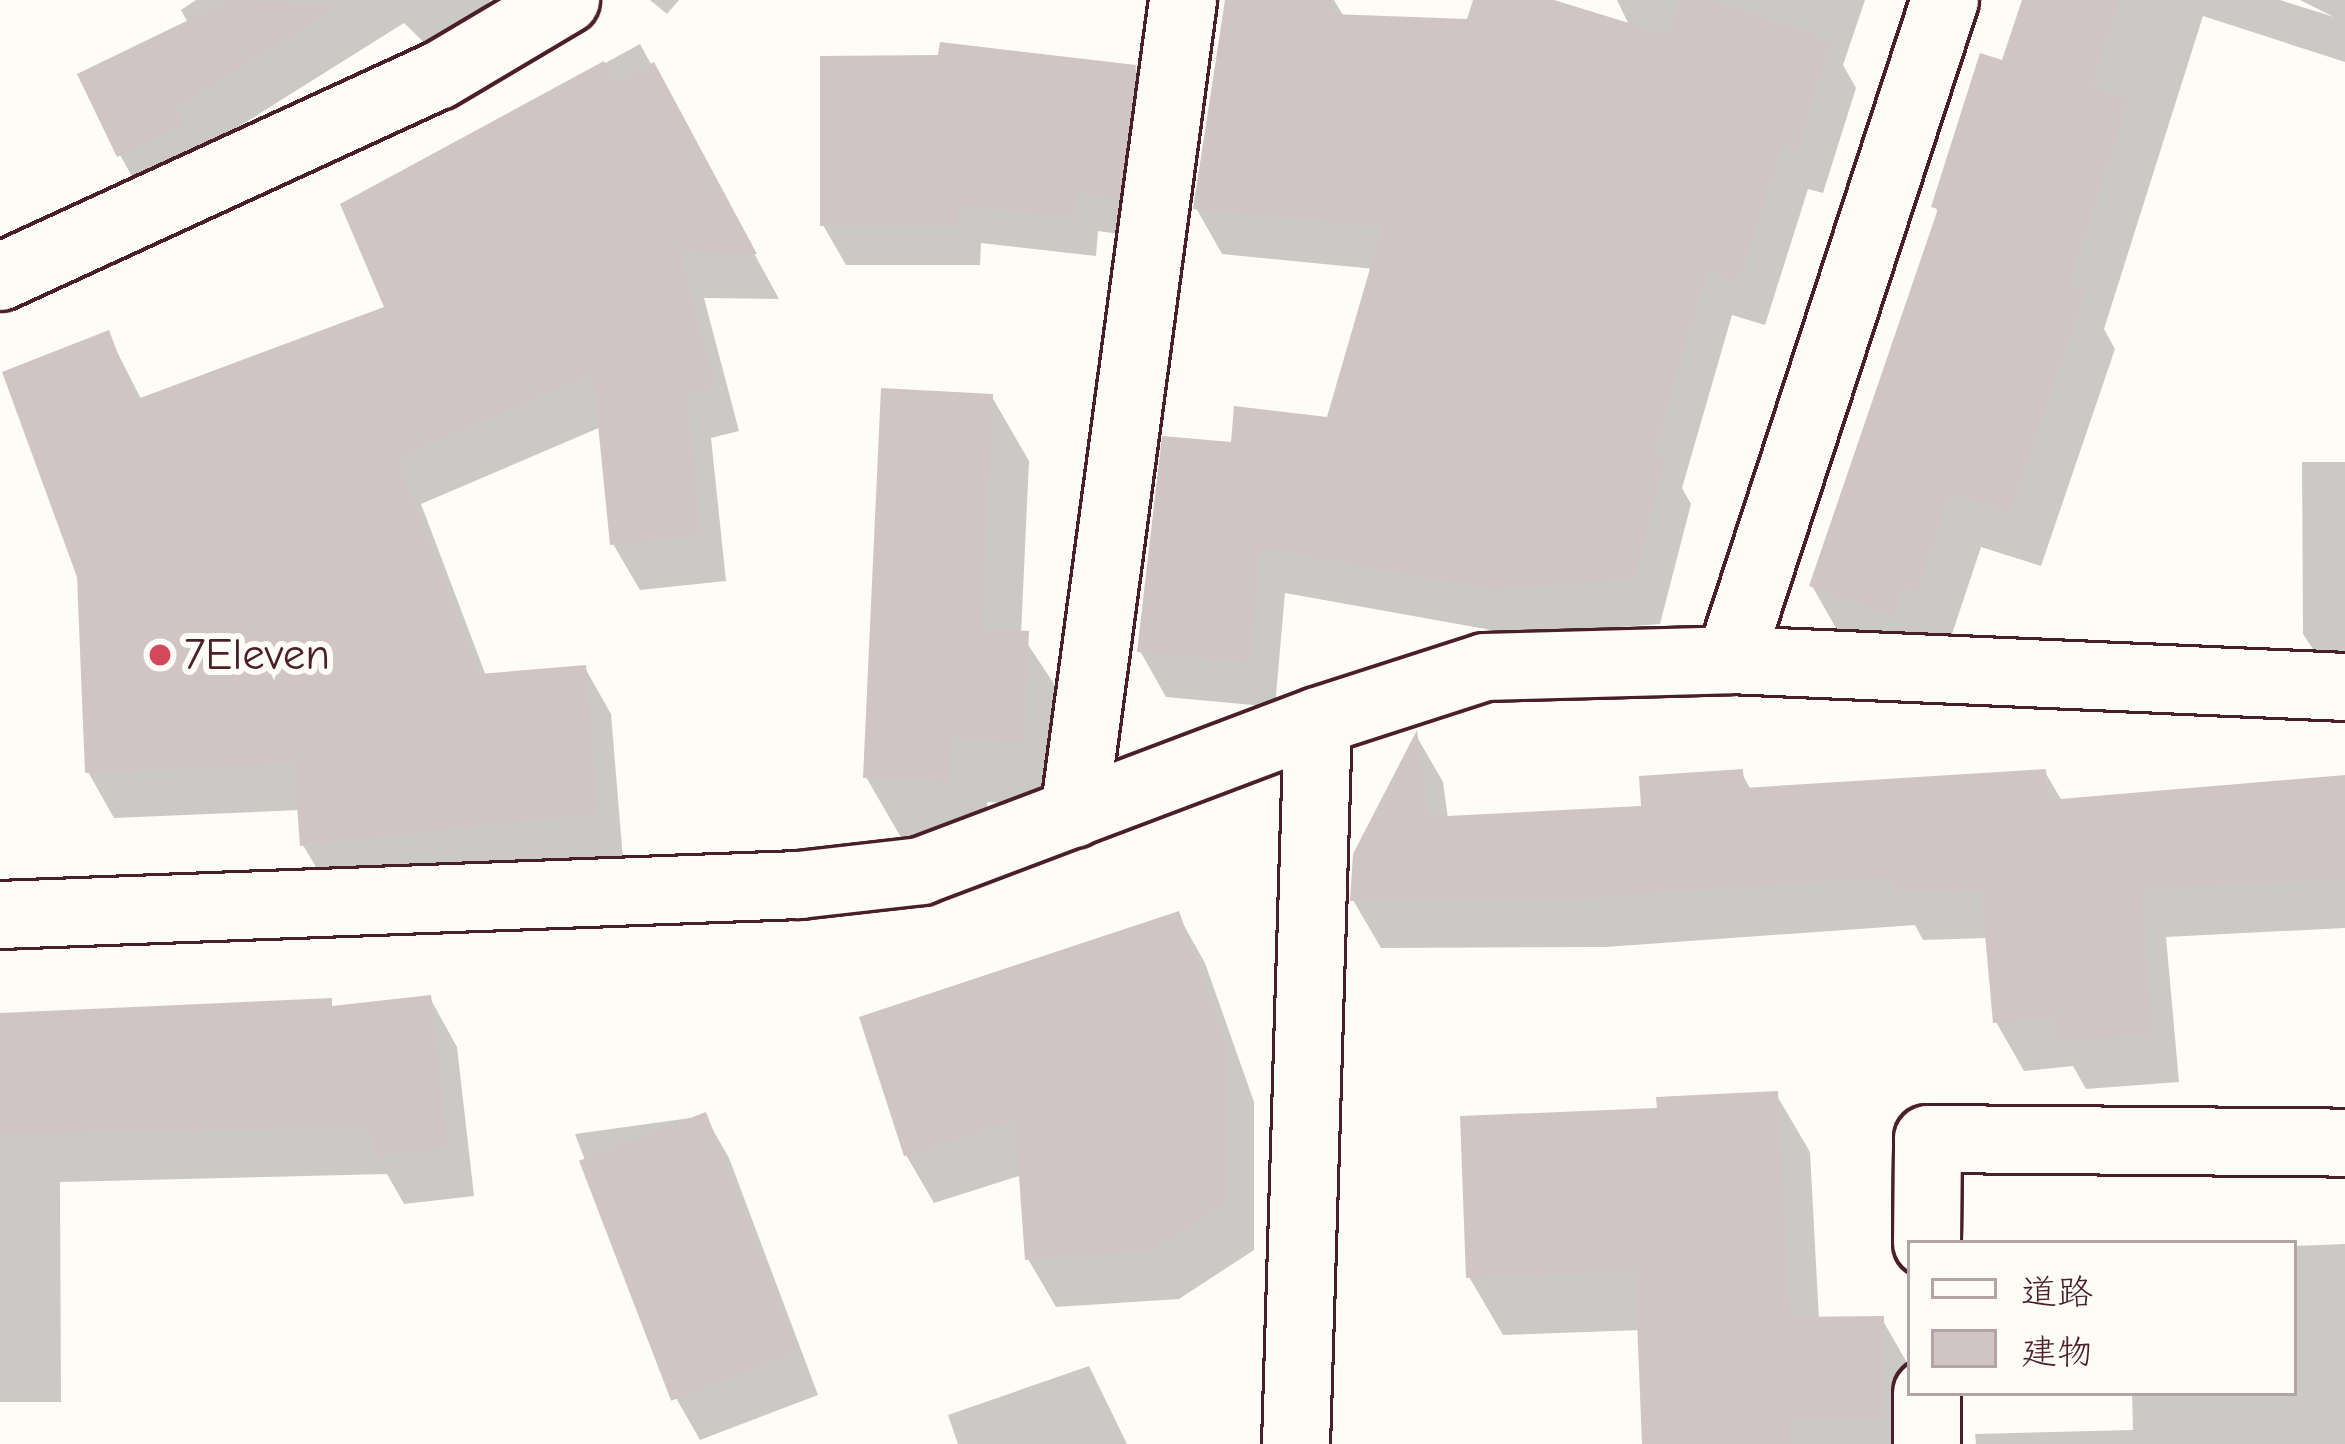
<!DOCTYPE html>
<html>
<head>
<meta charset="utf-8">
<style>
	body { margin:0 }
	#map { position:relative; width:2345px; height:1444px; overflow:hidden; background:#fdfcf7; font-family:"Comic Neue","Klee One",sans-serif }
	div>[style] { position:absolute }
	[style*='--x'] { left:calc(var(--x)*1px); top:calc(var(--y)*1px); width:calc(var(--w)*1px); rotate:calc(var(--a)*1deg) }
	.shadow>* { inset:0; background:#0003 }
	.building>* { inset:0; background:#d0c5c4; transform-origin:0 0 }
	.roads { filter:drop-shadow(3px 0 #4a1f2b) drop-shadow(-3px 0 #4a1f2b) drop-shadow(0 3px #4a1f2b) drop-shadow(0 -3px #4a1f2b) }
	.minor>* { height:66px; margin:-33px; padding:0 33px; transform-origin:33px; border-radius:33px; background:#fdfcf7 }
	.tertiary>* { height:66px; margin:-33px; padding:0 33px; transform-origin:33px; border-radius:33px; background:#fdfcf7 }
	.dots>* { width:33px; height:33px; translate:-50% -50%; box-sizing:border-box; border:6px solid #fdfcf7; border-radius:50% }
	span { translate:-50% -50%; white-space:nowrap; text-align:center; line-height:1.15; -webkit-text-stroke:12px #fdfcf7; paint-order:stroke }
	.poi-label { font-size:45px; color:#4a1f2b }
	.left { translate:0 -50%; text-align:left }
	.legend { position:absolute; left:1907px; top:1240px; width:390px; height:156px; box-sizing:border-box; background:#fdfcf7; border:3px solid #b5a4a5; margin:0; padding:15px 21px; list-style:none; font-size:36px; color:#4a1f2b }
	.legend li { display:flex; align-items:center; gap:24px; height:60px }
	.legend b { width:60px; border:3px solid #b5a4a5 }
</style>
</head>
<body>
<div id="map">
	<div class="shadow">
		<i style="clip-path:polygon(196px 0,491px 0,437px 55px,404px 23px,198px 152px,144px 198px,120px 155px,188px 23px,181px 10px)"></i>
		<i style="clip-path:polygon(650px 0,679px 0,667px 14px)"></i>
		<i style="clip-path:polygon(1228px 0,1334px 0,1344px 17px,1469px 22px,1476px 0,1544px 0,1630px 27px,1617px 0,1865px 0,1843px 65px,1856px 88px,1823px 193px,1808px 189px,1765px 325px,1732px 315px,1682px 488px,1691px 504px,1660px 624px,1519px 635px,1285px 593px,1275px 707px,1166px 697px,1140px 651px,1234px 445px,1330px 420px,1375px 269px,1222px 254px,1196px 208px)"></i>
		<i style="clip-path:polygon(2025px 0,2280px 0,2334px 17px,2300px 0,2345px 0,2345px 62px,2203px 16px,2104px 329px,2115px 349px,2041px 566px,1981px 547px,1948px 646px,1844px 642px,1812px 586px,1939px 215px,1935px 206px,2004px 64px)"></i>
		<i style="clip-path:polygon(640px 44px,779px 299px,704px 298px,739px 431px,711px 438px,726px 581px,640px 590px,613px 544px,601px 427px,421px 504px,486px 676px,585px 668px,611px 714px,623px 859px,330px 891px,303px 845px,300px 810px,114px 818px,88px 772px,108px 334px,142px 401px,388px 309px,344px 206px)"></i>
		<i style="clip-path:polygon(1135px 68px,1158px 107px,1140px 237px,1098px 231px,1096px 256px,981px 243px,980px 265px,846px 265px,823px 225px)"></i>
		<i style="clip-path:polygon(992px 397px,1029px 461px,1021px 634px,1064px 699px,1060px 806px,987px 802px,985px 845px,903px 841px,866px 777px)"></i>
		<i style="clip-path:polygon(2302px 462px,2345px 462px,2345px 698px,2303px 634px)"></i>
		<i style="clip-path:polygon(1417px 737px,1443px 782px,1448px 819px,1644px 809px,1741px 772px,1751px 790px,2045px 772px,2062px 801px,2345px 778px,2345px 928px,2166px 937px,2179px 1082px,2086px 1089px,2073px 1066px,2024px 1071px,1996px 1022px,1988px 938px,1923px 940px,1915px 925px,1606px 947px,1381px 948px,1353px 900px)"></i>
		<i style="clip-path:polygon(1178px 915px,1205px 963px,1254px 1102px,1254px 1250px,1179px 1299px,1056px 1307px,1028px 1259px,1022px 1175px,934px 1203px,906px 1155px)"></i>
		<i style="clip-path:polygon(430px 998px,457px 1047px,474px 1196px,404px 1204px,387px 1174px,60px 1182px,61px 1402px,0 1402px,0 1016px,330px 1001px,334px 1009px)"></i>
		<i style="clip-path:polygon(1776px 1094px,1810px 1152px,1819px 1320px,1882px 1319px,1910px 1368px,1916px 1444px,1645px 1444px,1641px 1330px,1503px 1335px,1469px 1277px,1660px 1111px)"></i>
		<i style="clip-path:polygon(705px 1116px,729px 1158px,818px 1395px,700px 1440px,676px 1398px,575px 1134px)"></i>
		<i style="clip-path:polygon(2345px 1244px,2345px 1444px,1976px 1444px,1975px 1434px,2133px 1430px,2132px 1393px,2294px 1393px,2294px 1246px)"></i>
		<i style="clip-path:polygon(1089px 1366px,1127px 1444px,958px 1444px,948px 1415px)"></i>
	</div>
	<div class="building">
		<i style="clip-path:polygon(230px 0,340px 5px,176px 108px,184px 124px,117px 157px,77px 74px)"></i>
		<i style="clip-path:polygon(1225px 0,1330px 0,1331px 14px,1467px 19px,1473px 0,1554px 0,1668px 35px,1679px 0,1711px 0,1831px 39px,1797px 149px,1782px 145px,1739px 281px,1707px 270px,1654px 452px,1666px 455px,1634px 579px,1491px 590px,1260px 548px,1250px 662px,1137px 652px,1162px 436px,1231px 442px,1234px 406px,1327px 417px,1382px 227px,1193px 209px)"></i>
		<i style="clip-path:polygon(2022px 0,2119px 0,2090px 87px,2128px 99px,2069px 285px,2085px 291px,2010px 512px,1950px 492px,1917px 592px,1903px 587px,1894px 616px,1809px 586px,1938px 209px,1931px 207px,1980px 53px,2002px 60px)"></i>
		<i style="clip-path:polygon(940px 42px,1136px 65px,1119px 199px,1077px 193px,1074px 218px,959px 205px,958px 226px,820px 226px,820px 56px,938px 55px)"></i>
		<i style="clip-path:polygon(604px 61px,616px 84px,654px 62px,757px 254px,680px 253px,715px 386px,687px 393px,701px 536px,610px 545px,593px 374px,397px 458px,479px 674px,586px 665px,598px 813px,300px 846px,294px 764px,85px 773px,77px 577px,2px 372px,109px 330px,135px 400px,384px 307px,340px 204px)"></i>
		<i style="clip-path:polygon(881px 388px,993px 394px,982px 628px,1029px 631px,1024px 743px,951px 738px,950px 782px,863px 778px)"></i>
		<i style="clip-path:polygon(1417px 730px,1428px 817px,1641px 806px,1639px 776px,1743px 769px,1744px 788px,2046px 769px,2048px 800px,2345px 775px,2345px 879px,2141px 889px,2153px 1035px,2056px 1041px,2054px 1018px,1993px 1023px,1981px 890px,1893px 893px,1891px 877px,1577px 899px,1350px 901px,1353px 854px)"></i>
		<i style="clip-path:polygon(1179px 911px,1228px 1051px,1228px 1201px,1151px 1251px,1025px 1260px,1015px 1120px,904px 1156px,859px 1017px)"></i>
		<i style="clip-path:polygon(431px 995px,448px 1148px,373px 1156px,370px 1127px,0 1135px,0 1013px,332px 998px,332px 1006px)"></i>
		<i style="clip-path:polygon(1778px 1091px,1790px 1317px,1884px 1316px,1884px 1419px,1790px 1420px,1791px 1444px,1642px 1444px,1635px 1271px,1466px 1278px,1460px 1116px,1657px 1108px,1656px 1097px)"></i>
		<i style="left:706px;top:1112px;width:257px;height:136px;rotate:69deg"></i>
	</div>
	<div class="roads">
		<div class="minor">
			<i style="--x:0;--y:277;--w:482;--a:-24.7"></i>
			<i style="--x:438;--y:76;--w:149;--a:-30.7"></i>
			<i style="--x:1730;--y:660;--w:694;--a:-71.96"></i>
			<i style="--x:1074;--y:814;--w:821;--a:-82.37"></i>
			<i style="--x:0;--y:915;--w:800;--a:-2.15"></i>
			<i style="--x:799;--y:885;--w:123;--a:-6.5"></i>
			<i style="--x:921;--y:871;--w:424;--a:-20.7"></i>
			<i style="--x:1318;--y:721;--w:176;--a:-17.9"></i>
			<i style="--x:1485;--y:667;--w:245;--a:-1.6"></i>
			<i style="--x:1730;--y:660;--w:616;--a:2.51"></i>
			<i style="--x:1927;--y:1243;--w:104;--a:-89.4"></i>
			<i style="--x:1928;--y:1139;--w:417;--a:0.5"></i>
			<i style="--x:1927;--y:1444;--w:51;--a:-90"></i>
		</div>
		<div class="tertiary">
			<i style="--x:1296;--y:1444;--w:723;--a:-88.26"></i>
		</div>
	</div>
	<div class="dots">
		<i style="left:160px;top:655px;background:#d1495b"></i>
	</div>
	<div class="poi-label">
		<span class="left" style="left:184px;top:655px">7Eleven</span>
	</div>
	<ul class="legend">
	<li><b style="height:15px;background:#fdfcf7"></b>道路</li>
	<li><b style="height:33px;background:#d0c5c4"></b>建物</li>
	</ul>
</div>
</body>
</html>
